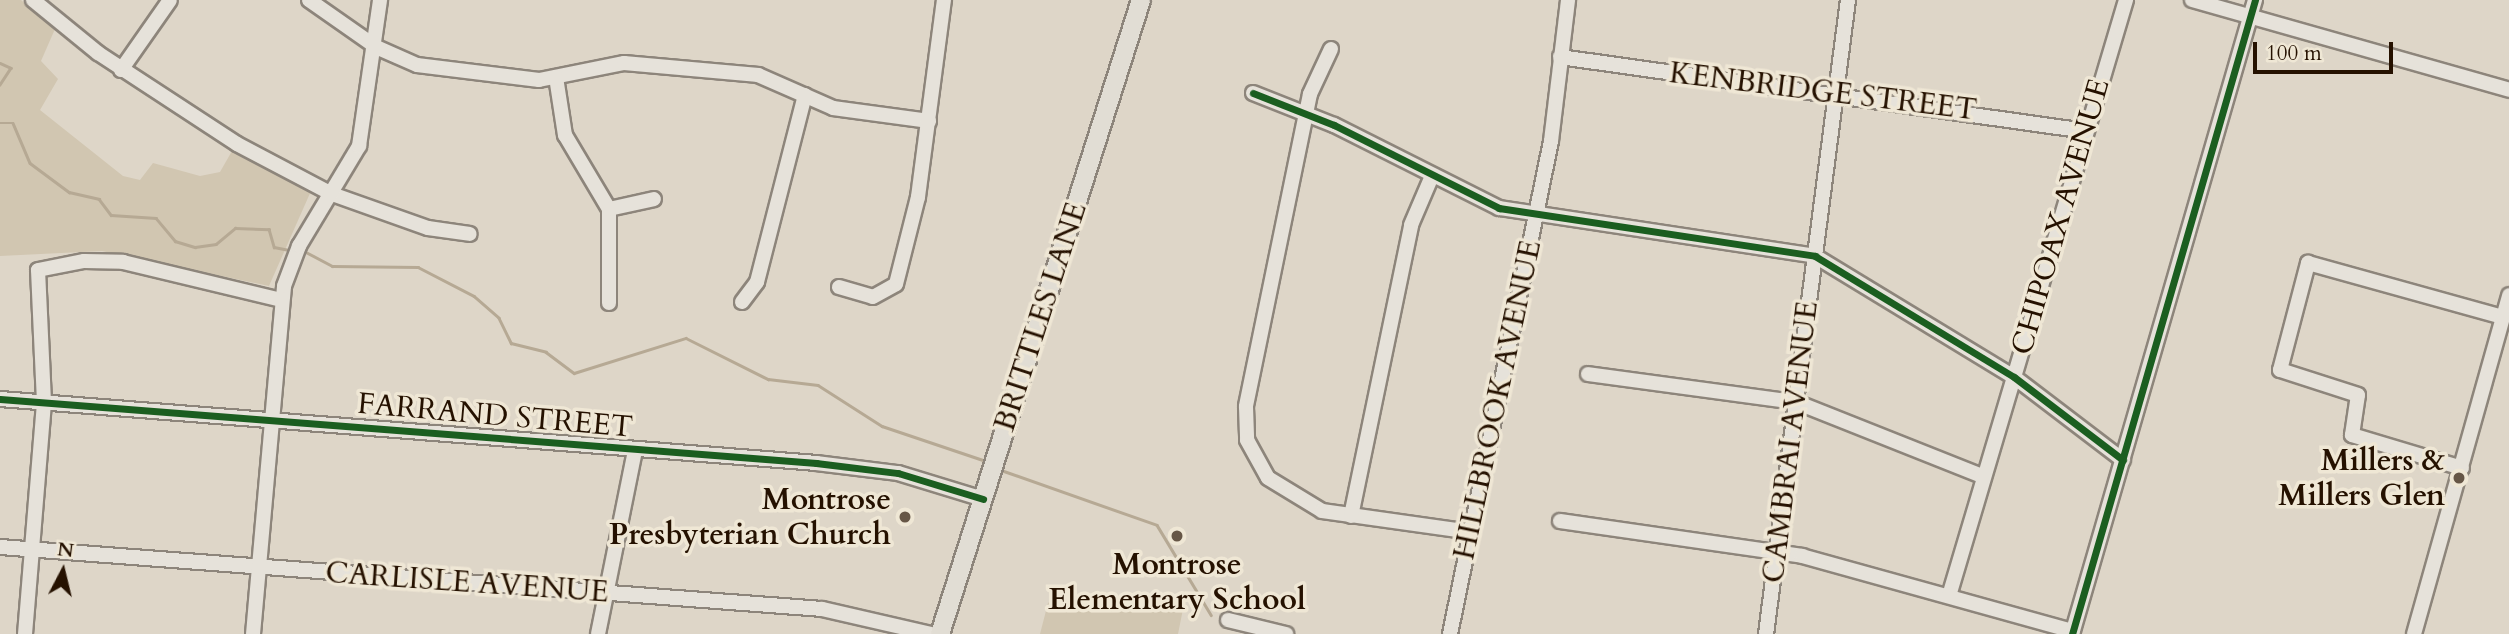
<!DOCTYPE html>
<html>
<head>
<meta charset="utf-8">
<style>
	body { margin:0 }
	#map { position:relative; width:2509px; height:634px; overflow:hidden; background:#ded6c8; font-family:Cardo,serif }
	div>[style] { position:absolute }
	[style*='--x'] { left:calc(var(--x)*1px); top:calc(var(--y)*1px); width:calc(var(--w)*1px); rotate:calc(var(--a)*1deg) }
	.green>* { inset:0; background:#d1c6b1 }
	.stream>* { height:2.5px; margin:-1.25px; padding:0 1.25px; transform-origin:1.25px; border-radius:1.25px; background:#b6a994 }
	.roads { filter:drop-shadow(2px 0 #8d857b) drop-shadow(-2px 0 #8d857b) drop-shadow(0 2px #8d857b) drop-shadow(0 -2px #8d857b) }
	.minor>* { height:14px; margin:-7px; padding:0 7px; transform-origin:7px; border-radius:7px; background:#e6e2da }
	.major>* { height:18px; margin:-9px; padding:0 9px; transform-origin:9px; border-radius:9px; background:#e1ddd4 }
	.cycleway>* { height:7px; margin:-3.5px; padding:0 3.5px; transform-origin:3.5px; border-radius:3.5px; background:#1b5e20 }
	.dots>* { width:19px; height:19px; translate:-50% -50%; box-sizing:border-box; border:4px solid #efe7d5; border-radius:50% }
	span { translate:-50% -50%; white-space:nowrap; text-align:center; line-height:1.15; -webkit-text-stroke:7px #efe7d5; paint-order:stroke }
	.street-label { font-size:30px; color:#251100 }
	.poi-label { font-size:30px; color:#251100; font-weight:700 }
	.right { translate:-100% -50%; text-align:right }
	.north { position:absolute; left:28px; top:536px; width:70px; height:70px; -webkit-text-stroke:5px #efe7d5; paint-order:stroke; rotate:7deg; font-size:19px; font-weight:700; line-height:28px; text-align:center; color:#251100 }
	.north::after { content:''; display:block; margin:auto; width:24px; height:32px; background:#251100; clip-path:polygon(50% 0,100% 100%,50% 72%,0 100%) }
	.scale { position:absolute; left:2253px; top:42px; width:140px; height:32px; box-sizing:border-box; border:4px solid #251100; border-top:0; padding-left:9px; font-size:21px; line-height:24px; white-space:nowrap; color:#251100; -webkit-text-stroke:5px #efe7d5; paint-order:stroke }
</style>
</head>
<body>
<div id="map">
	<div class="green">
		<i style="clip-path:polygon(0 0,21px 0,55px 29px,41px 61px,58px 79px,40px 110px,123px 176px,140px 180px,153px 163px,200px 176px,220px 172px,232px 151px,311px 191px,269px 286px,102px 251px,0 256px)"></i>
		<i style="clip-path:polygon(1056px 597px,1129px 609px,1183px 609px,1178px 634px,1040px 634px,1048px 603px)"></i>
	</div>
	<div class="stream">
		<i style="--x:0;--y:63;--w:12;--a:24"></i>
		<i style="--x:11;--y:68;--w:20;--a:123"></i>
		<i style="--x:0;--y:123;--w:13;--a:0"></i>
		<i style="--x:13;--y:123;--w:43;--a:67"></i>
		<i style="--x:30;--y:163;--w:49;--a:36.6"></i>
		<i style="--x:69;--y:192;--w:31;--a:13"></i>
		<i style="--x:99;--y:199;--w:20;--a:53"></i>
		<i style="--x:111;--y:215;--w:45;--a:3.8"></i>
		<i style="--x:156;--y:218;--w:30;--a:50"></i>
		<i style="--x:175;--y:241;--w:21;--a:17"></i>
		<i style="--x:195;--y:247;--w:21;--a:-8"></i>
		<i style="--x:216;--y:244;--w:25;--a:-40"></i>
		<i style="--x:235;--y:228;--w:34;--a:2"></i>
		<i style="--x:269;--y:229;--w:19;--a:74"></i>
		<i style="--x:274;--y:247;--w:15;--a:11"></i>
		<i style="--x:306;--y:252;--w:30;--a:28"></i>
		<i style="--x:332;--y:266;--w:86;--a:0.7"></i>
		<i style="--x:418;--y:267;--w:63;--a:27.4"></i>
		<i style="--x:474;--y:296;--w:33;--a:41"></i>
		<i style="--x:499;--y:318;--w:28;--a:64"></i>
		<i style="--x:511;--y:343;--w:36;--a:14"></i>
		<i style="--x:546;--y:352;--w:35;--a:37"></i>
		<i style="--x:574;--y:373;--w:117;--a:-17.4"></i>
		<i style="--x:686;--y:338;--w:92;--a:26.6"></i>
		<i style="--x:768;--y:379;--w:50;--a:6.8"></i>
		<i style="--x:818;--y:385;--w:76;--a:32.6"></i>
		<i style="--x:882;--y:426;--w:110;--a:18.6"></i>
		<i style="--x:1001;--y:470;--w:165;--a:19.4"></i>
		<i style="--x:1157;--y:525;--w:105;--a:59"></i>
	</div>
	<div class="roads">
		<div class="minor">
			<i style="--x:33;--y:0;--w:84;--a:39.2"></i>
			<i style="--x:98;--y:53;--w:166;--a:33.2"></i>
			<i style="--x:237;--y:144;--w:107;--a:27.8"></i>
			<i style="--x:332;--y:194;--w:102;--a:19.5"></i>
			<i style="--x:428;--y:228;--w:42;--a:8.1"></i>
			<i style="--x:309;--y:0;--w:82;--a:35"></i>
			<i style="--x:376;--y:47;--w:45;--a:23.7"></i>
			<i style="--x:417;--y:65;--w:123;--a:7"></i>
			<i style="--x:539;--y:80;--w:87;--a:-11.3"></i>
			<i style="--x:624;--y:63;--w:135;--a:5.1"></i>
			<i style="--x:758;--y:75;--w:82;--a:23.7"></i>
			<i style="--x:833;--y:108;--w:97;--a:7.7"></i>
			<i style="--x:2192;--y:0;--w:330;--a:15.8"></i>
			<i style="--x:1331;--y:49;--w:50;--a:115"></i>
			<i style="--x:1310;--y:94;--w:319;--a:101.6"></i>
			<i style="--x:1246;--y:407;--w:33;--a:88"></i>
			<i style="--x:1247;--y:440;--w:43;--a:61.1"></i>
			<i style="--x:1268;--y:478;--w:63;--a:31.4"></i>
			<i style="--x:1322;--y:511;--w:150;--a:8"></i>
			<i style="--x:1560;--y:57;--w:531;--a:8.01"></i>
			<i style="--x:121;--y:70;--w:85;--a:-55"></i>
			<i style="--x:556;--y:77;--w:59;--a:81.2"></i>
			<i style="--x:565;--y:135;--w:86;--a:59.3"></i>
			<i style="--x:609;--y:209;--w:94;--a:90"></i>
			<i style="--x:1253;--y:93;--w:87;--a:21.6"></i>
			<i style="--x:1334;--y:125;--w:185;--a:26.7"></i>
			<i style="--x:1499;--y:208;--w:320;--a:8.6"></i>
			<i style="--x:1815;--y:256;--w:233;--a:31.3"></i>
			<i style="--x:2014;--y:377;--w:137;--a:37.3"></i>
			<i style="--x:609;--y:209;--w:46;--a:-12.5"></i>
			<i style="--x:839;--y:287;--w:35;--a:16"></i>
			<i style="--x:873;--y:297;--w:26;--a:-29"></i>
			<i style="--x:896;--y:284;--w:90;--a:-75.8"></i>
			<i style="--x:918;--y:197;--w:199;--a:-82.5"></i>
			<i style="--x:742;--y:302;--w:25;--a:-53"></i>
			<i style="--x:757;--y:282;--w:193;--a:-75.6"></i>
			<i style="--x:1588;--y:374;--w:210;--a:7.7"></i>
			<i style="--x:1796;--y:402;--w:202;--a:21.7"></i>
			<i style="--x:0;--y:399;--w:819;--a:4.48"></i>
			<i style="--x:816;--y:463;--w:83;--a:7"></i>
			<i style="--x:898;--y:473;--w:89;--a:17"></i>
			<i style="--x:2462;--y:468;--w:115;--a:-163.3"></i>
			<i style="--x:2352;--y:435;--w:40;--a:-81.5"></i>
			<i style="--x:2358;--y:395;--w:82;--a:-162.2"></i>
			<i style="--x:2280;--y:370;--w:111;--a:-75.3"></i>
			<i style="--x:2308;--y:263;--w:202;--a:15.5"></i>
			<i style="--x:1351;--y:516;--w:297;--a:-78.3"></i>
			<i style="--x:1411;--y:225;--w:53;--a:-66.8"></i>
			<i style="--x:1560;--y:521;--w:245;--a:8.2"></i>
			<i style="--x:1802;--y:556;--w:281;--a:15.5"></i>
			<i style="--x:0;--y:547;--w:824;--a:4.31"></i>
			<i style="--x:822;--y:609;--w:112;--a:12.9"></i>
			<i style="--x:1949;--y:596;--w:622;--a:-73.46"></i>
			<i style="--x:1228;--y:620;--w:60;--a:13.6"></i>
			<i style="--x:25;--y:634;--w:233;--a:-85.3"></i>
			<i style="--x:44;--y:402;--w:132;--a:-92.6"></i>
			<i style="--x:38;--y:270;--w:47;--a:-11.1"></i>
			<i style="--x:84;--y:261;--w:39;--a:1"></i>
			<i style="--x:123;--y:262;--w:163;--a:13.5"></i>
			<i style="--x:253;--y:634;--w:349;--a:-84.9"></i>
			<i style="--x:284;--y:286;--w:43;--a:-69.4"></i>
			<i style="--x:299;--y:246;--w:117;--a:-59"></i>
			<i style="--x:359;--y:146;--w:148;--a:-81.8"></i>
			<i style="--x:598;--y:634;--w:188;--a:-78.6"></i>
			<i style="--x:1450;--y:634;--w:503;--a:-78.42"></i>
			<i style="--x:1551;--y:141;--w:142;--a:-83.1"></i>
			<i style="--x:1766;--y:634;--w:639;--a:-82.63"></i>
			<i style="--x:2072;--y:634;--w:660;--a:-73.9"></i>
			<i style="--x:2414;--y:634;--w:352;--a:-74.3"></i>
		</div>
		<div class="major">
			<i style="--x:940;--y:634;--w:665;--a:-72.41"></i>
		</div>
	</div>
	<div class="cycleway">
		<i style="--x:1253;--y:93;--w:87;--a:21.6"></i>
		<i style="--x:1334;--y:125;--w:185;--a:26.7"></i>
		<i style="--x:1499;--y:208;--w:320;--a:8.6"></i>
		<i style="--x:1815;--y:256;--w:233;--a:31.3"></i>
		<i style="--x:2014;--y:377;--w:137;--a:37.3"></i>
		<i style="--x:0;--y:399;--w:819;--a:4.48"></i>
		<i style="--x:816;--y:463;--w:83;--a:7"></i>
		<i style="--x:898;--y:473;--w:89;--a:17"></i>
		<i style="--x:2072;--y:634;--w:660;--a:-73.9"></i>
	</div>
	<div class="dots">
		<i style="left:2459px;top:478px;background:#665646"></i>
		<i style="left:905px;top:517px;background:#665646"></i>
		<i style="left:1177px;top:536px;background:#665646"></i>
	</div>
	<div class="street-label">
		<span style="left:1823px;top:92px;rotate:7deg">KENBRIDGE STREET</span>
		<span style="left:2061px;top:217px;rotate:-74deg">CHIPOAX AVENUE</span>
		<span style="left:1041px;top:317px;rotate:-72deg">BRITTLES LANE</span>
		<span style="left:1498px;top:400px;rotate:-78deg">HILLBROOK AVENUE</span>
		<span style="left:495px;top:416px;rotate:5deg">FARRAND STREET</span>
		<span style="left:1791px;top:442px;rotate:-83deg">CAMBRAI AVENUE</span>
		<span style="left:467px;top:583px;rotate:4deg">CARLISLE AVENUE</span>
	</div>
	<div class="poi-label">
		<span class="right" style="left:2445px;top:478px">Millers &amp;<br>Millers Glen</span>
		<span class="right" style="left:891px;top:517px">Montrose<br>Presbyterian Church</span>
		<span style="left:1177px;top:582px">Montrose<br>Elementary School</span>
	</div>
	<div class="north">N</div>
	<div class="scale">100 m</div>
</div>
</body>
</html>
